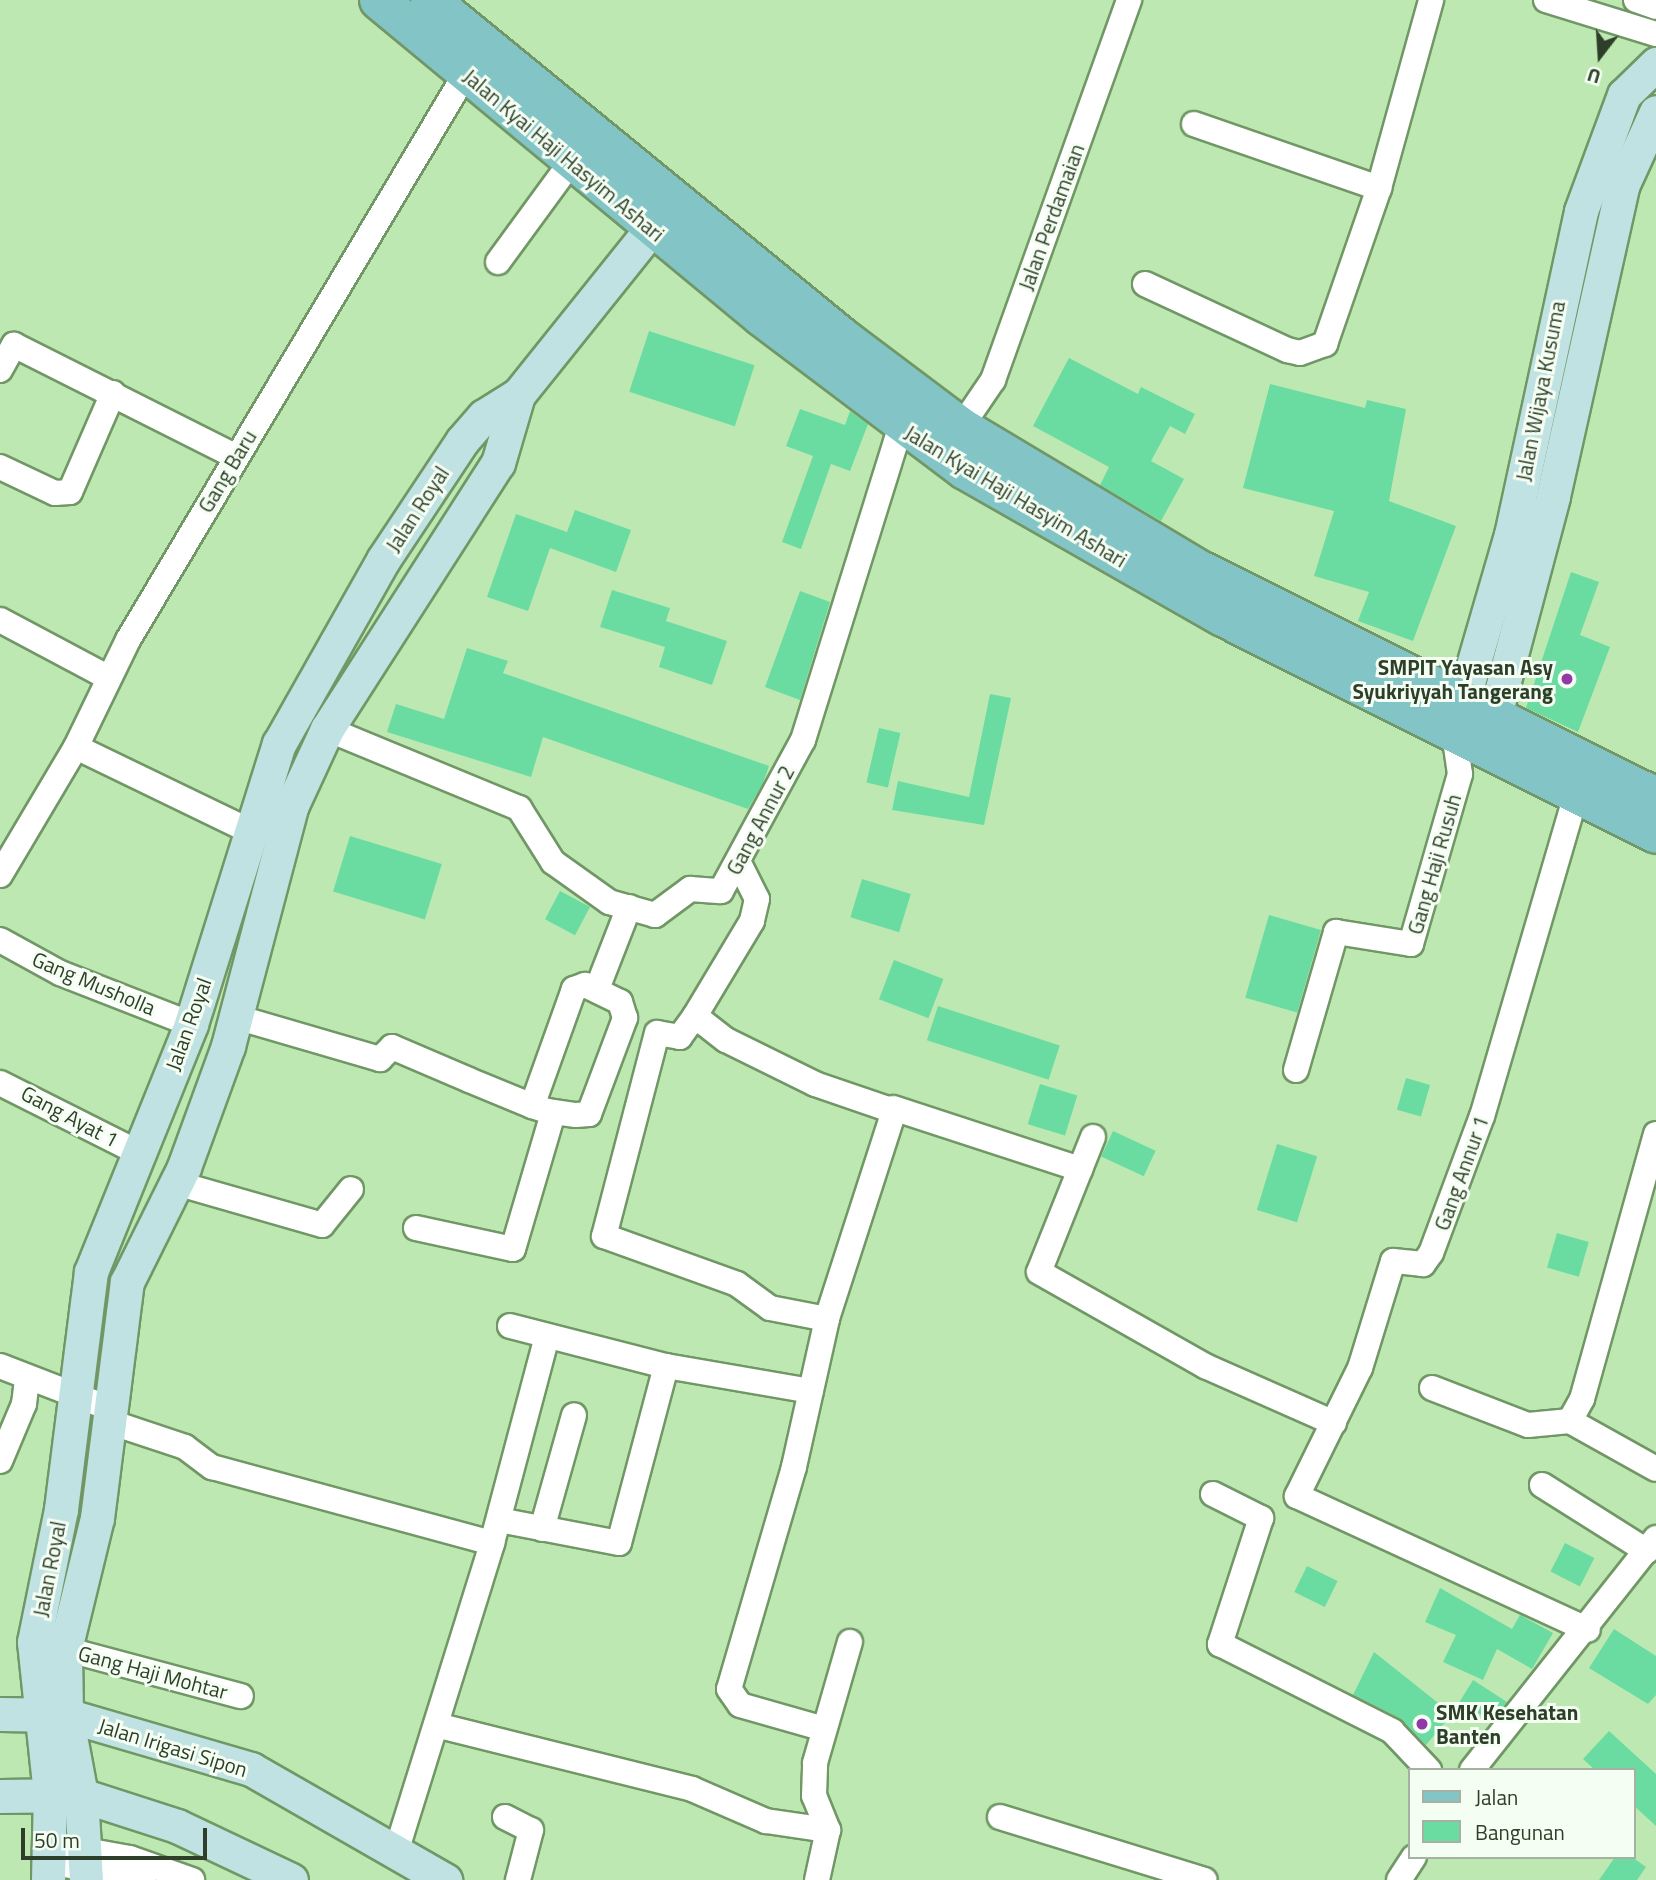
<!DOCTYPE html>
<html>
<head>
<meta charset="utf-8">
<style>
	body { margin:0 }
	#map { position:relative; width:1656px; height:1880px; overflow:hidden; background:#bee8b2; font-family:"Titillium Web",sans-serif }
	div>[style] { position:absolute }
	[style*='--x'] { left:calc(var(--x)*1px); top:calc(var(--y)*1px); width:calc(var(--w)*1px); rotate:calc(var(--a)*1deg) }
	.building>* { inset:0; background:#6adca1; transform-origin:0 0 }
	.roads { filter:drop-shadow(2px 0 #709765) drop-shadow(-2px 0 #709765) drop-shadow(0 2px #709765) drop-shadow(0 -2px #709765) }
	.street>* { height:24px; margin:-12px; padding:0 12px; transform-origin:12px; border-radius:12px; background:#fff }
	.secondary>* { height:33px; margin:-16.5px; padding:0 16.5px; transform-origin:16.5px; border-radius:16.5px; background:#c1e2e3 }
	.primary>* { height:38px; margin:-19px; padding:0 19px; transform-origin:19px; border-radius:19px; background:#83c5c7 }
	.dots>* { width:19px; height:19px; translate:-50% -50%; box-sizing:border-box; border:4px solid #f5fef3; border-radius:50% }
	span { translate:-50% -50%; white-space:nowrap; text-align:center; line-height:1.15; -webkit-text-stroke:6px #f5fef3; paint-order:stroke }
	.street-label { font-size:21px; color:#2e3f29 }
	.poi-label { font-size:21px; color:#2e3f29; font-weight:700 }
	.right { translate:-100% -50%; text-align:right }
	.left { translate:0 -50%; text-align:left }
	.legend { position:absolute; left:1408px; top:1768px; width:228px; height:91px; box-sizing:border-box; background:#f5fef3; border:2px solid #a5b2a2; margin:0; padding:9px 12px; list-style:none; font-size:21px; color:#2e3f29 }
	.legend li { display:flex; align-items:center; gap:14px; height:35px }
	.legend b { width:35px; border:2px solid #a5b2a2 }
	.north { position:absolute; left:1565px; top:21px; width:70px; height:70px; -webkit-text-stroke:5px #f5fef3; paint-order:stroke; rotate:197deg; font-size:19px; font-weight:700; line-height:28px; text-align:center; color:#2e3f29 }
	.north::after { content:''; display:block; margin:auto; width:24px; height:32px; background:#2e3f29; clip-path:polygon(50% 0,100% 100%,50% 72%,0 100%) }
	.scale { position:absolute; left:21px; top:1828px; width:186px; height:32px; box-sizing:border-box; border:4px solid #2e3f29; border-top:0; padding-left:9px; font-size:21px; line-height:24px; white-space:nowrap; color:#2e3f29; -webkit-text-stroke:5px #f5fef3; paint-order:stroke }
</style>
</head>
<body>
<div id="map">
	<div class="building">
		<i style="left:649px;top:331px;width:111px;height:64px;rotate:18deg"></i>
		<i style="clip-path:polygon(1069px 358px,1138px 394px,1141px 387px,1195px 414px,1185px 434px,1170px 426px,1151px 461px,1184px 479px,1161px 521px,1100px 485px,1109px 467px,1033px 426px)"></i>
		<i style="clip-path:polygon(1270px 384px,1365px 408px,1367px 400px,1406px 409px,1389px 501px,1456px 526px,1413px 641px,1358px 621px,1369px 592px,1314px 576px,1334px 511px,1243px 488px)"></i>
		<i style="clip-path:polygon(800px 409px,845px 425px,850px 411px,868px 424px,850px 471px,831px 464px,801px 549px,782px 542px,813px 456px,786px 446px)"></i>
		<i style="clip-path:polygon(575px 510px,631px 530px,616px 572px,550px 548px,528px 611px,487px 597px,516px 514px,567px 532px)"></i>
		<i style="clip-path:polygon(1571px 572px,1599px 582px,1580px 635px,1610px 647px,1578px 732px,1526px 708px)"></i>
		<i style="clip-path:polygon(612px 590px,670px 608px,666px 621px,727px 641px,712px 685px,659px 667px,665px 647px,600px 627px)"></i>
		<i style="clip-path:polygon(800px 591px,830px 602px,800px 700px,765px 687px)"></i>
		<i style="clip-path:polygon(467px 648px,508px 661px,503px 673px,769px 766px,763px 783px,748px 809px,543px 737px,531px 777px,387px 732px,396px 704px,444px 719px)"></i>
		<i style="clip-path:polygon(990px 694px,1011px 698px,984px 825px,892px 810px,898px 781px,969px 797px)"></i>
		<i style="left:879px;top:728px;width:22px;height:56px;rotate:13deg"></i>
		<i style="left:350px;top:836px;width:96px;height:58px;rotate:17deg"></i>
		<i style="left:862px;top:879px;width:51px;height:40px;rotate:17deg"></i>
		<i style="left:560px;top:891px;width:34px;height:32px;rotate:28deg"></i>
		<i style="left:1269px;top:915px;width:54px;height:86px;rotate:16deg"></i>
		<i style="left:894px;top:960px;width:53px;height:42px;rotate:21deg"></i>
		<i style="left:938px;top:1006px;width:128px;height:36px;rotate:18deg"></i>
		<i style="left:1406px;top:1078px;width:25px;height:33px;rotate:16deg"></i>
		<i style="left:1040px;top:1084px;width:39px;height:42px;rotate:17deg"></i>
		<i style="left:1113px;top:1131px;width:47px;height:28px;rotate:25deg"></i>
		<i style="left:1277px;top:1144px;width:42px;height:69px;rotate:17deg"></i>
		<i style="left:1557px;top:1233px;width:33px;height:36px;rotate:16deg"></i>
		<i style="left:1565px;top:1543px;width:33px;height:32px;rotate:27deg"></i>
		<i style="left:1307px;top:1566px;width:34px;height:29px;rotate:26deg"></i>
		<i style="clip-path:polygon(1440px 1588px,1512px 1629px,1520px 1615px,1553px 1633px,1532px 1669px,1497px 1649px,1483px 1680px,1443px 1662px,1456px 1635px,1425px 1622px)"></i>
		<i style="clip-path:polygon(1614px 1629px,1656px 1656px,1656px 1695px,1648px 1704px,1589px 1668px)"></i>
		<i style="clip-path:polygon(1374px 1652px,1452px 1714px,1426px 1745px,1399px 1718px,1353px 1695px)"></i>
		<i style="clip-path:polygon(1473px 1680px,1507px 1702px,1493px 1719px,1457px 1706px)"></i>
		<i style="clip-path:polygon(1609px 1731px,1656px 1774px,1656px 1826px,1633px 1805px,1633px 1770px,1595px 1770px,1583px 1759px)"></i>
		<i style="clip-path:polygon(1615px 1857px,1632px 1857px,1646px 1867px,1637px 1880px,1599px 1880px)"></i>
	</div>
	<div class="roads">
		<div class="street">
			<i style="--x:1546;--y:0;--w:115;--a:17.2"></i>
			<i style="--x:1636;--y:0;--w:21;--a:19"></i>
			<i style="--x:1194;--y:124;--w:196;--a:19.1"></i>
			<i style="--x:498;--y:262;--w:125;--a:-53.8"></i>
			<i style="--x:1145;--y:284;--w:157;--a:24.9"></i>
			<i style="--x:1287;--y:350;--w:13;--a:13"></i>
			<i style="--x:1300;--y:353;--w:27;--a:-20"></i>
			<i style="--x:1325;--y:344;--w:165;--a:-70.9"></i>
			<i style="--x:1379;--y:188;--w:195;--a:-74.5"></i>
			<i style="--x:0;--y:370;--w:29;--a:-61"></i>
			<i style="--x:14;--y:345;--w:247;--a:26.7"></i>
			<i style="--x:961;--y:427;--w:57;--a:-55.8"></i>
			<i style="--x:993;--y:380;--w:404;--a:-70.3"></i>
			<i style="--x:0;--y:467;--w:61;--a:25.3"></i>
			<i style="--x:55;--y:493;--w:15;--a:-4"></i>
			<i style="--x:70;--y:492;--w:108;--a:-66.5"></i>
			<i style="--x:0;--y:620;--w:123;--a:28"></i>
			<i style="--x:327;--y:729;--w:208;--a:22.4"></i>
			<i style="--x:519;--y:808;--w:64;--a:57.8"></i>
			<i style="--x:553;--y:862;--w:69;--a:35.5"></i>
			<i style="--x:609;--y:902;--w:48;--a:15.8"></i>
			<i style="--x:655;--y:915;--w:44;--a:-36.6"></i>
			<i style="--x:690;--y:889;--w:31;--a:4"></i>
			<i style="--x:721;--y:891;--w:172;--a:-61.5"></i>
			<i style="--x:803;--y:740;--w:329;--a:-72.7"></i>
			<i style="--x:76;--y:747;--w:191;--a:25.8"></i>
			<i style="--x:1576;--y:795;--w:334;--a:106.3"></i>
			<i style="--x:1482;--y:1116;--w:146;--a:110.4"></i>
			<i style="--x:1431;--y:1253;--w:14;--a:126"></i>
			<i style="--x:1423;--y:1264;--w:30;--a:-174"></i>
			<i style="--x:1393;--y:1261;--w:112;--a:107.1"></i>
			<i style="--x:1360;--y:1368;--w:143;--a:116.2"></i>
			<i style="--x:1297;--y:1496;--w:320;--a:24.7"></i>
			<i style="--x:739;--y:863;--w:40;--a:63.4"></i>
			<i style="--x:757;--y:899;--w:23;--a:103"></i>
			<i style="--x:752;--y:921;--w:111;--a:121"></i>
			<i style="--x:695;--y:1016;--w:39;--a:38"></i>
			<i style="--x:726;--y:1040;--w:99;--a:26.3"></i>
			<i style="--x:815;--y:1084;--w:83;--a:18.9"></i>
			<i style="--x:894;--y:1111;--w:219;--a:107.9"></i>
			<i style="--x:827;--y:1319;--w:152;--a:102.6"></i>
			<i style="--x:794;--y:1467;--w:231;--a:106.3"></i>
			<i style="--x:729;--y:1689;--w:19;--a:55"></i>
			<i style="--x:740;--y:1705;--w:84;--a:15.9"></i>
			<i style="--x:0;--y:875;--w:149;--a:-59.3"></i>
			<i style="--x:76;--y:747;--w:119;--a:-64.1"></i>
			<i style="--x:128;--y:640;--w:660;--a:-59.2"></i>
			<i style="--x:0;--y:940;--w:68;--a:28.8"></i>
			<i style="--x:60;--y:973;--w:141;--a:21.3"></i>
			<i style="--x:597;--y:989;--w:88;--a:-68.7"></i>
			<i style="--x:695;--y:1016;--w:26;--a:126"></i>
			<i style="--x:680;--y:1037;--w:23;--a:-170"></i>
			<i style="--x:657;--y:1033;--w:210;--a:104.6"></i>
			<i style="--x:604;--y:1236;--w:141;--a:19.8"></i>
			<i style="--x:737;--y:1284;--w:41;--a:36"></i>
			<i style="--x:770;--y:1308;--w:58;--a:10.9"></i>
			<i style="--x:236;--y:1017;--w:150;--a:16.3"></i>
			<i style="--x:380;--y:1059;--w:17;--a:-45"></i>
			<i style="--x:392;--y:1047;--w:84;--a:23.2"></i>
			<i style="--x:469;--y:1080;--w:68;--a:22.4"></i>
			<i style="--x:532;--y:1106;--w:16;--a:18"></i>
			<i style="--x:547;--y:1111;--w:29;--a:8"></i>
			<i style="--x:576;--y:1115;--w:13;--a:-4"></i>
			<i style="--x:589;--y:1114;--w:103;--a:-69.4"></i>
			<i style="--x:625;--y:1018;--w:17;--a:-107"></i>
			<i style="--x:620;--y:1002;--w:39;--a:-154"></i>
			<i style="--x:585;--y:985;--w:12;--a:160"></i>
			<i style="--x:574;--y:989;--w:124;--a:109.7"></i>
			<i style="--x:1296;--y:1070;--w:144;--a:-73.8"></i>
			<i style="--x:1336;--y:932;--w:76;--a:9.1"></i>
			<i style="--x:1411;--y:944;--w:177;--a:-73.9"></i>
			<i style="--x:1460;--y:774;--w:41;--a:-98.3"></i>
			<i style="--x:0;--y:1083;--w:156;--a:26.7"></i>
			<i style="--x:893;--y:1108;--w:197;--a:18.1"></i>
			<i style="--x:1656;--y:1134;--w:275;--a:105.6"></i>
			<i style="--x:1582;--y:1399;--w:25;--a:119"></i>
			<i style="--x:1570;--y:1421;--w:98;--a:29.2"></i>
			<i style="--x:1093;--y:1137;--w:145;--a:111.8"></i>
			<i style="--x:1039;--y:1272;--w:191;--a:29.5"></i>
			<i style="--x:1205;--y:1366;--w:141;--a:23.8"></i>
			<i style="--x:176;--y:1183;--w:152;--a:16"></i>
			<i style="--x:322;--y:1225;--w:46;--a:-51.1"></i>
			<i style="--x:416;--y:1228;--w:99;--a:12.2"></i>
			<i style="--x:513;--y:1249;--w:142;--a:-73.6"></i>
			<i style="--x:510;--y:1326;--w:161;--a:14.4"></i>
			<i style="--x:666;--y:1366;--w:147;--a:9.8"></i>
			<i style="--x:0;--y:1366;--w:117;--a:21.1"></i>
			<i style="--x:1432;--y:1388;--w:103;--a:21.1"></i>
			<i style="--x:1528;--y:1425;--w:42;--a:-5.4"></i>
			<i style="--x:107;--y:1421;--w:82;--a:18.4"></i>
			<i style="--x:185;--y:1447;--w:34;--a:37"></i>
			<i style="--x:212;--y:1467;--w:290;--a:15.2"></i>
			<i style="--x:0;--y:1461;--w:62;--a:-67.2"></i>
			<i style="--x:24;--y:1404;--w:25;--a:-83"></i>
			<i style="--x:1542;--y:1485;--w:124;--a:32.2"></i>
			<i style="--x:1213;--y:1494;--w:54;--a:26.6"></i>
			<i style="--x:1261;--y:1518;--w:133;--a:108"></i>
			<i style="--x:1220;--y:1644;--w:193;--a:26.8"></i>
			<i style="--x:1392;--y:1731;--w:54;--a:46.5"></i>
			<i style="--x:499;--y:1520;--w:122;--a:10.9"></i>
			<i style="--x:619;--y:1543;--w:183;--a:-75.1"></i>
			<i style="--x:542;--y:1529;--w:118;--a:-74.3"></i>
			<i style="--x:65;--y:1649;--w:182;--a:15"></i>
			<i style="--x:436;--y:1725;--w:264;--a:14"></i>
			<i style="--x:692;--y:1789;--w:81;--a:23.4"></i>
			<i style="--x:766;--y:1821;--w:63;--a:8.3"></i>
			<i style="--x:1472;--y:1770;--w:296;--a:-51.6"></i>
			<i style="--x:505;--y:1817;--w:29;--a:27"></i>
			<i style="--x:531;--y:1830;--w:52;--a:104.6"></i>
			<i style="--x:1000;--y:1817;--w:214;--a:17.1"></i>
			<i style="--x:52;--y:1844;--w:79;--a:10.2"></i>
			<i style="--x:130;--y:1858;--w:66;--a:19.5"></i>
			<i style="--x:396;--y:1852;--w:324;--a:-72.7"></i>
			<i style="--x:492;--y:1543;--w:214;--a:-75.1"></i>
			<i style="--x:50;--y:1862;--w:95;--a:11"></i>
			<i style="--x:817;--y:1880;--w:51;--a:-77.6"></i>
			<i style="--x:828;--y:1830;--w:37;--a:-112"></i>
			<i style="--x:814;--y:1796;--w:33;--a:-88"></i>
			<i style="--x:815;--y:1763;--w:126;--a:-73.9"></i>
			<i style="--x:1399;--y:1880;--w:27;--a:-57"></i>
		</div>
		<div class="secondary">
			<i style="--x:1456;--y:724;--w:197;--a:-73.8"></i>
			<i style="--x:1511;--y:535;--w:331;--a:-77.8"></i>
			<i style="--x:1581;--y:211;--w:124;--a:-69.7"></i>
			<i style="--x:1624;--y:95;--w:45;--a:-44.1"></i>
			<i style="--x:1488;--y:741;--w:253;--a:-75.1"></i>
			<i style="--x:1553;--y:496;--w:320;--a:-77.4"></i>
			<i style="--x:1623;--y:184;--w:79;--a:-65.4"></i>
			<i style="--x:0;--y:1714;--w:66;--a:0.9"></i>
			<i style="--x:66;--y:1715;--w:193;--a:16.3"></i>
			<i style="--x:251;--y:1769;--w:224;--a:29.8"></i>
			<i style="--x:0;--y:1796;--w:81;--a:-0.7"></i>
			<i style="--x:81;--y:1795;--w:101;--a:17.9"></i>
			<i style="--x:177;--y:1826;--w:126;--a:25.3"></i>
			<i style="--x:48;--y:1880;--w:86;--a:-88.7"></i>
			<i style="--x:50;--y:1794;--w:153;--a:-96"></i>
			<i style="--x:34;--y:1642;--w:136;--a:-78.5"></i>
			<i style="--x:61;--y:1509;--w:239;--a:-82.8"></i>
			<i style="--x:91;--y:1272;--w:267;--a:-68"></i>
			<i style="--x:191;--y:1024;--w:294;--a:-72.6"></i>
			<i style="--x:279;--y:744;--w:211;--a:-60.5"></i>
			<i style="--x:383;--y:560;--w:143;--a:-56.4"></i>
			<i style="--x:462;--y:441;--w:33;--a:-49"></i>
			<i style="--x:484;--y:416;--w:40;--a:-32"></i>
			<i style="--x:518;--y:395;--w:240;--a:-51.3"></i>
			<i style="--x:86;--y:1880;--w:85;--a:-93.4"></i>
			<i style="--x:81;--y:1795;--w:81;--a:-100.6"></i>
			<i style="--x:66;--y:1715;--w:66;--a:-90.9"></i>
			<i style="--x:65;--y:1649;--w:135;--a:-76.3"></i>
			<i style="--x:97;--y:1518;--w:238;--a:-82.8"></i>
			<i style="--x:127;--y:1282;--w:128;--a:-63.6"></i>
			<i style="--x:184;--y:1167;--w:129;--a:-70"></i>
			<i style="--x:228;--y:1046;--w:247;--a:-75.2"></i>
			<i style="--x:291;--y:807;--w:86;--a:-65.2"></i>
			<i style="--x:327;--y:729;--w:316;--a:-57.3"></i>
			<i style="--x:498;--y:463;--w:71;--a:-73.6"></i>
		</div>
		<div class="primary">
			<i style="--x:379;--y:0;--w:497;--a:39.6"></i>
			<i style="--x:762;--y:317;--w:254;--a:37"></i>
			<i style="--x:965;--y:470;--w:297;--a:29.7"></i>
			<i style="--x:1223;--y:617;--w:484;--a:26.6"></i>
			<i style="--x:430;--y:0;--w:534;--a:39.3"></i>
			<i style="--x:843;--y:338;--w:148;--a:37"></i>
			<i style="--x:961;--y:427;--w:279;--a:30.9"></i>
			<i style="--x:1200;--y:570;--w:509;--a:26.46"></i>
		</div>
	</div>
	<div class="dots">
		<i style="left:1567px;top:679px;background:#913aa7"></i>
		<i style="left:1422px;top:1724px;background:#913aa7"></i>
	</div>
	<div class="street-label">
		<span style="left:564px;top:155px;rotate:40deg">Jalan Kyai Haji Hasyim Ashari</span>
		<span style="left:1051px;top:217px;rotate:-70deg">Jalan Perdamaian</span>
		<span style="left:1540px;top:391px;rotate:-79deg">Jalan Wijaya Kusuma</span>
		<span style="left:227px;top:471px;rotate:-59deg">Gang Baru</span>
		<span style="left:1016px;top:496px;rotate:31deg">Jalan Kyai Haji Hasyim Ashari</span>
		<span style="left:417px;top:509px;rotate:-57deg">Jalan Royal</span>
		<span style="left:760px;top:820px;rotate:-62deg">Gang Annur 2</span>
		<span style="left:1434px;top:864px;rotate:-74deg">Gang Haji Rusuh</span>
		<span style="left:94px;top:983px;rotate:23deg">Gang Musholla</span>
		<span style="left:188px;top:1024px;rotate:-70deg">Jalan Royal</span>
		<span style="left:70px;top:1116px;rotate:28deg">Gang Ayat 1</span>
		<span style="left:1461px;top:1173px;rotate:-70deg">Gang Annur 1</span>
		<span style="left:49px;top:1569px;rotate:-79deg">Jalan Royal</span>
		<span style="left:153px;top:1672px;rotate:15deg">Gang Haji Mohtar</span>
		<span style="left:173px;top:1747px;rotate:17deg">Jalan Irigasi Sipon</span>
	</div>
	<div class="poi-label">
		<span class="right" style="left:1553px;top:679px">SMPIT Yayasan Asy<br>Syukriyyah Tangerang</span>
		<span class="left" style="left:1436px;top:1724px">SMK Kesehatan<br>Banten</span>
	</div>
	<ul class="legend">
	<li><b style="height:9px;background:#83c5c7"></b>Jalan</li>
	<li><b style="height:19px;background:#6adca1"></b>Bangunan</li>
	</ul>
	<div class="north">U</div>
	<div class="scale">50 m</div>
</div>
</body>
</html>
